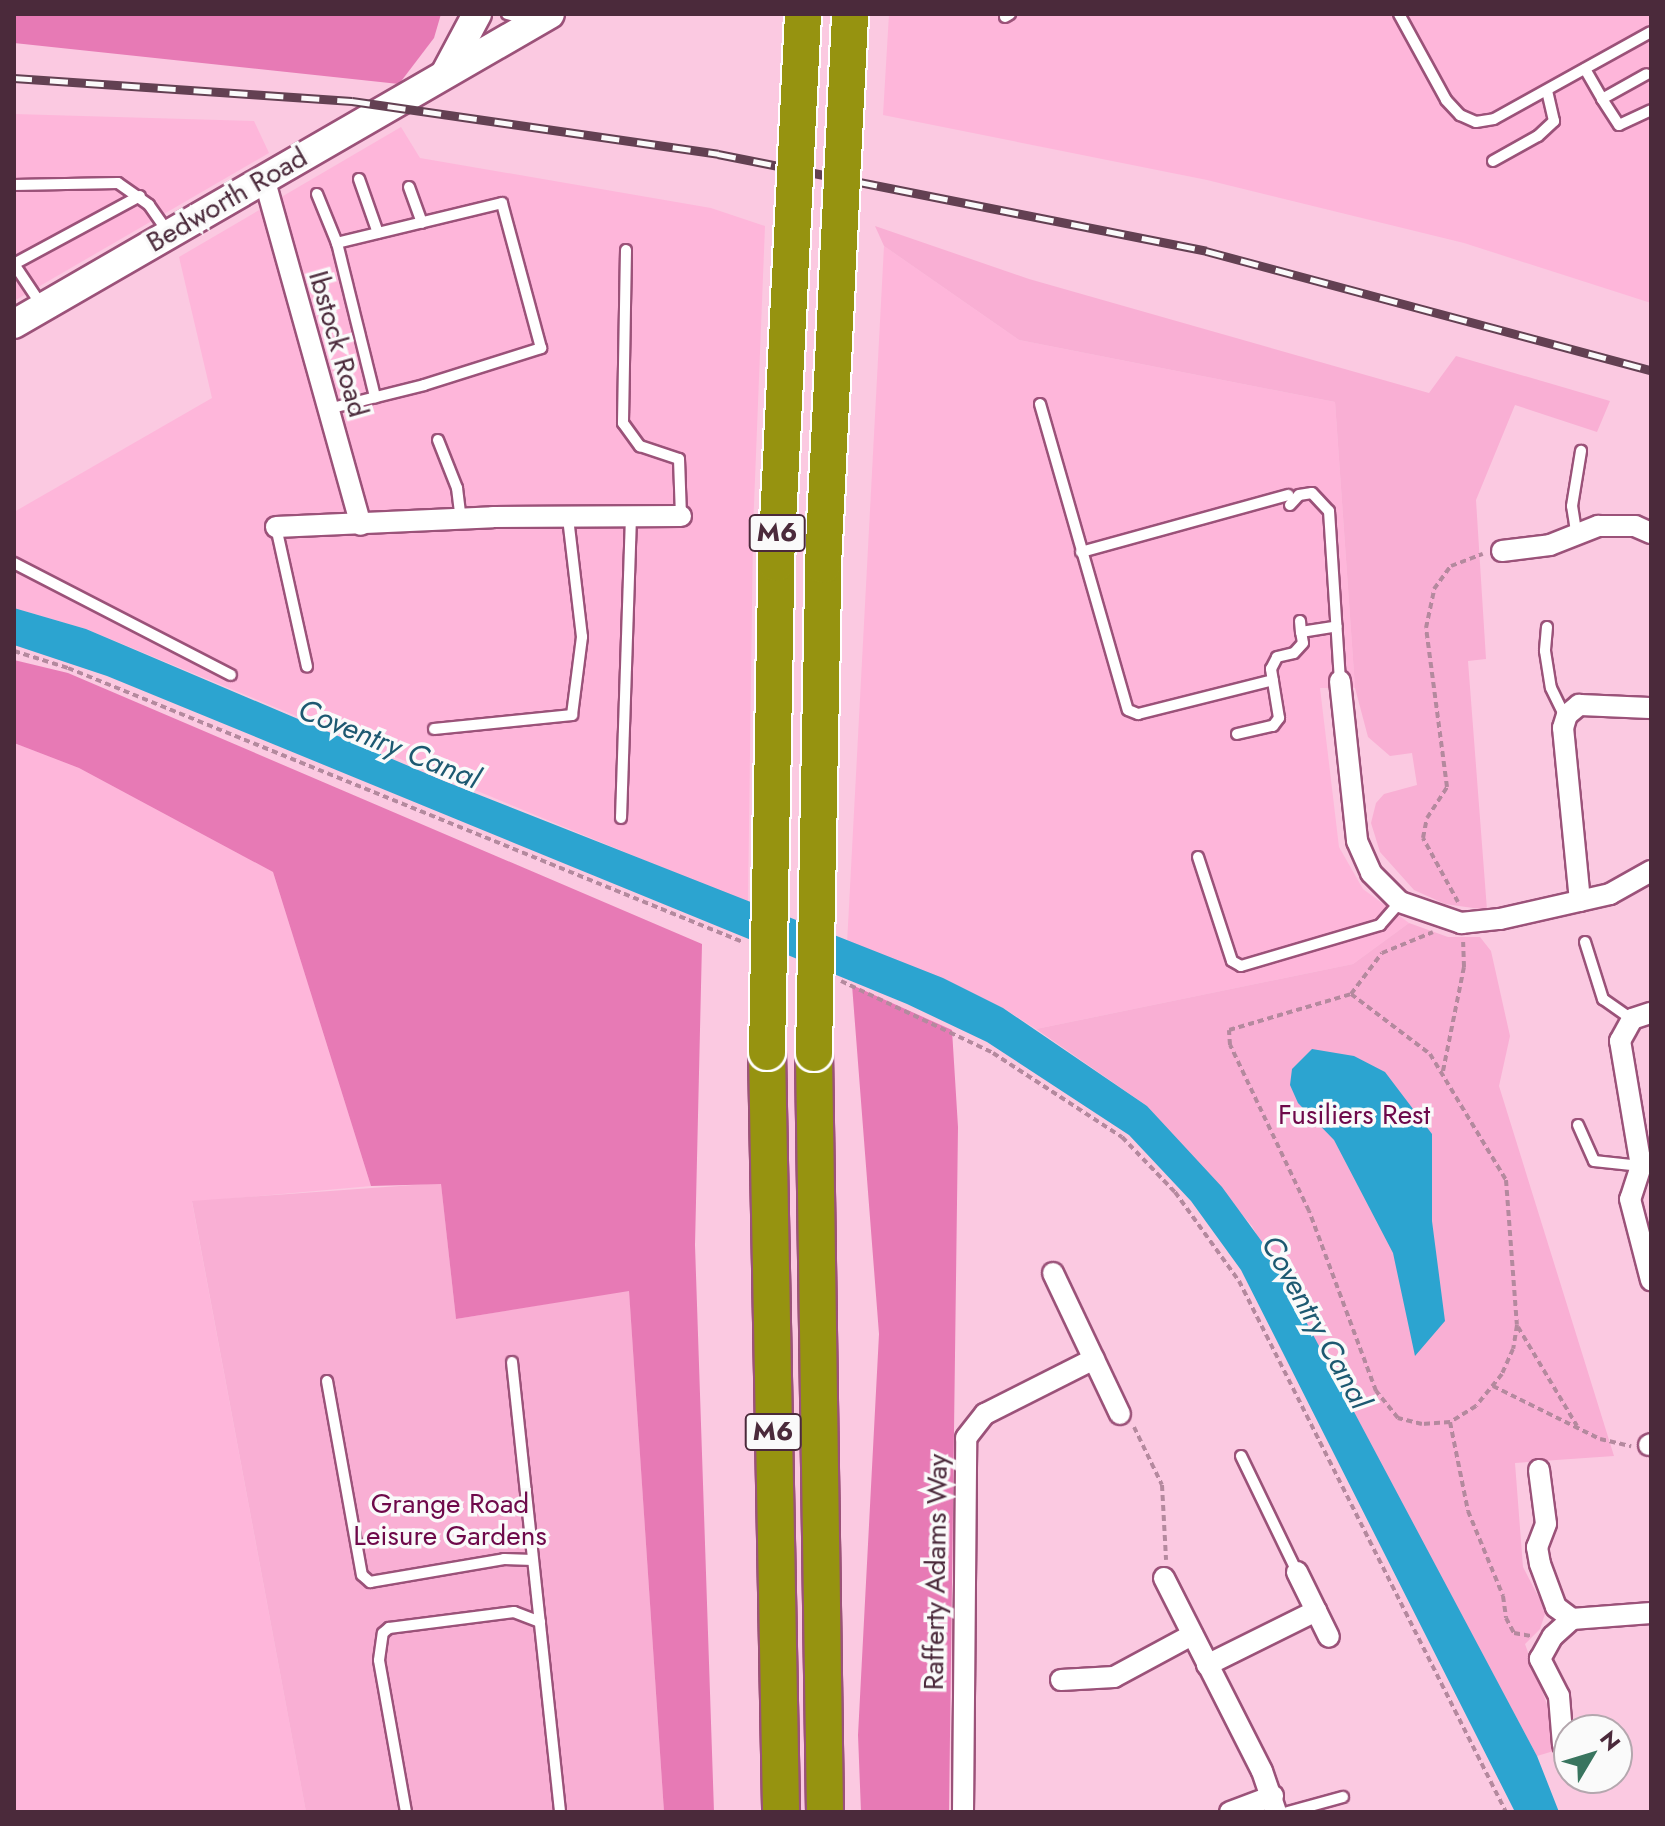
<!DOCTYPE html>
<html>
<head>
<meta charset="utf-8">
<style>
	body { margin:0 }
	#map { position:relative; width:1665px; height:1826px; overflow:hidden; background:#fbc9e1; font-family:Jost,sans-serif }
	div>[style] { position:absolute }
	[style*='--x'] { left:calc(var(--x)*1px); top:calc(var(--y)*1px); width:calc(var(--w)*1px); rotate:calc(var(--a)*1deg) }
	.built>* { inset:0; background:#feb6da }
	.green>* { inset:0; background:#f9afd4 }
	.forest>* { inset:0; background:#e77ab5 }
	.water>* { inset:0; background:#2ca4d0 }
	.path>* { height:4px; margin-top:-2px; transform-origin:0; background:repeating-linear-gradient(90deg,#b4899e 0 6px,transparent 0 10px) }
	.roads { filter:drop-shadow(2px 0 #9b5279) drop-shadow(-2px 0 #9b5279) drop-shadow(0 2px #9b5279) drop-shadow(0 -2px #9b5279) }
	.lane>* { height:10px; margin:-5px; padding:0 5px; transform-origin:5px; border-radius:5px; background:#fff }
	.street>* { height:20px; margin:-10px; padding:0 10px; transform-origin:10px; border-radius:10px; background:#fff }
	.secondary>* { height:28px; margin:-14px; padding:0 14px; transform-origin:14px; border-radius:14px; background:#fff }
	.highway>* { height:36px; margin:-18px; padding:0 18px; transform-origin:18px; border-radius:18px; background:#969310 }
	.rail>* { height:9px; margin-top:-4.5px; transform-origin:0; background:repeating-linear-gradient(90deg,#fafafa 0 18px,#634052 0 36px); box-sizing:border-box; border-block:2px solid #634052 }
	.bridges { filter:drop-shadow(2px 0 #fff) drop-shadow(-2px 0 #fff) drop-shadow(0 2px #fff) drop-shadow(0 -2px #fff) }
	.highway-bridge>* { height:36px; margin:-18px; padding:0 18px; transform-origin:18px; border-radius:18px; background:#969310 }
	span { translate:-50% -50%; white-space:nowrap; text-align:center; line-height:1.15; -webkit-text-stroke:7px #fafafa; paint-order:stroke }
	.shield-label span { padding:2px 6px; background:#fafafa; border:2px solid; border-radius:6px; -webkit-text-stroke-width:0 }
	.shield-label { font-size:26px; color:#4b2a3b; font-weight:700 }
	.street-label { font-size:28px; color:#4b2a3b }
	.park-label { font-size:28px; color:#6e094a }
	.water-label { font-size:30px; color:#1d5971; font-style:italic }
	.frame { position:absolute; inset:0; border:16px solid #4b2a3b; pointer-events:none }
	.north { position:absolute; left:1553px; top:1714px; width:80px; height:80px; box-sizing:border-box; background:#fafafa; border:2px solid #b4a7ae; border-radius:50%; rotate:52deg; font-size:22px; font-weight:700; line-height:32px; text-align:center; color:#4b2a3b }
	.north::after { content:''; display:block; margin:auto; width:28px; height:36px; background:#39755f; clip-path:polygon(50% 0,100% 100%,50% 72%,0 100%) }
</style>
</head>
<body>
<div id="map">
	<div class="built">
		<i style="clip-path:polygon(889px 14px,1651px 14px,1651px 303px,1464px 243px,1207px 180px,883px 115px)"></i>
		<i style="clip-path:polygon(14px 114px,254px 121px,269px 153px,14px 301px)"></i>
		<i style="clip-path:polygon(401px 127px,420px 158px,711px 208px,765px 226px,753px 530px,748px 903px,86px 629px,14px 608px,14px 512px,212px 398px,179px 257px)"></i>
		<i style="clip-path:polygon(884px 246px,1019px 340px,1335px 402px,1355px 688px,1320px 688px,1339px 847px,1363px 889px,1409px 923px,1353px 964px,1036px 1029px,1003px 1008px,847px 944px)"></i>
		<i style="clip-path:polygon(14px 743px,79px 768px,273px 872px,371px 1186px,192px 1202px,306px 1812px,14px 1812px)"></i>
	</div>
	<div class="green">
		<i style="clip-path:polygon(875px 226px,1029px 279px,1429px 393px,1456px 356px,1610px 401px,1597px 432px,1515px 405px,1476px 500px,1486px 659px,1468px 661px,1487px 910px,1445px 904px,1414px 890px,1380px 852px,1371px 823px,1376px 803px,1384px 794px,1417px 785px,1412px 753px,1390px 756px,1368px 737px,1355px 688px,1335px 402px,1019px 340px,884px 246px)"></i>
		<i style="clip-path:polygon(1409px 923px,1448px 937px,1480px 937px,1491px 951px,1510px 1036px,1499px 1086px,1614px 1456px,1515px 1463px,1523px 1567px,1546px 1611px,1540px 1629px,1525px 1644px,1549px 1710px,1557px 1750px,1537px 1756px,1252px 1226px,1147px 1106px,1036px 1029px,1353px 964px)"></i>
		<i style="clip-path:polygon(441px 1183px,456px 1319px,629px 1290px,664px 1812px,306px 1812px,192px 1201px)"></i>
	</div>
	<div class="forest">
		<i style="clip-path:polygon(14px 14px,441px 14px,434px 38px,399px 84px,14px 43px)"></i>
		<i style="clip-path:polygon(14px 660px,68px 673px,702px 944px,695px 1245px,714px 1812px,664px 1812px,629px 1291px,456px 1319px,441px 1184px,371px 1186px,273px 872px,79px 768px,14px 743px)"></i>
		<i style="clip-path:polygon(852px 985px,952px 1030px,958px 1127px,949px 1812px,861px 1812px,858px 1735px,879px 1334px)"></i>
	</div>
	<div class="water">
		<i style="clip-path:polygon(14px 608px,86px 629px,444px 781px,943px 978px,1003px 1008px,1147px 1106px,1222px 1187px,1268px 1250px,1537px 1756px,1559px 1812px,1515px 1812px,1241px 1270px,1191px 1201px,1129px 1135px,987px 1042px,907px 1004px,107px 676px,14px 645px)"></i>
		<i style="clip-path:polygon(1312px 1049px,1354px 1056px,1385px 1072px,1432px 1134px,1432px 1221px,1445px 1321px,1415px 1356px,1393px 1253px,1334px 1140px,1298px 1103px,1290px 1085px,1292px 1069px)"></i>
	</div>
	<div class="path">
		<i style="--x:14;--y:651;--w:57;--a:17.5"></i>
		<i style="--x:68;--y:668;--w:728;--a:22.09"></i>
		<i style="--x:1458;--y:902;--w:73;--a:-118.7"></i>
		<i style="--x:1423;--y:838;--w:20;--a:-79"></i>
		<i style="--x:1427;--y:818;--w:37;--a:-57"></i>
		<i style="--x:1447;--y:787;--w:160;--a:-97.5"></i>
		<i style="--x:1426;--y:628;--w:40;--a:-78"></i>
		<i style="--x:1434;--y:589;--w:29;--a:-54"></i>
		<i style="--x:1451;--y:566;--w:34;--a:-21"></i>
		<i style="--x:841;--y:981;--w:168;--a:25.3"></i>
		<i style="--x:993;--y:1053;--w:154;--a:33.1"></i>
		<i style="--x:1122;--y:1137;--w:76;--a:46.1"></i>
		<i style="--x:1175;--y:1192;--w:110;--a:54.3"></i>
		<i style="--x:1239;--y:1281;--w:594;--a:63.31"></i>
		<i style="--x:1351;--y:994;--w:99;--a:37.2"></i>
		<i style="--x:1430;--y:1054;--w:147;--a:58.9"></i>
		<i style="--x:1506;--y:1180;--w:145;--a:85.7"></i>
		<i style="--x:1517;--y:1325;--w:24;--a:99"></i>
		<i style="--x:1513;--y:1349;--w:27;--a:114"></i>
		<i style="--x:1502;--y:1374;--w:41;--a:129.1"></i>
		<i style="--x:1476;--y:1406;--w:31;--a:148"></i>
		<i style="--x:1450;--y:1422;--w:28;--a:176"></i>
		<i style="--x:1422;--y:1424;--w:25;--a:-166"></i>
		<i style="--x:1398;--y:1418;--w:35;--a:-129"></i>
		<i style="--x:1376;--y:1391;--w:192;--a:-110.4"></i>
		<i style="--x:1309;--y:1211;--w:184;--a:-115.4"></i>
		<i style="--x:1230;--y:1045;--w:15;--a:-94"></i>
		<i style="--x:1229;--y:1030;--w:127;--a:-16.4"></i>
		<i style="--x:1351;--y:994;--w:51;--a:-52.9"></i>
		<i style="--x:1382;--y:953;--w:55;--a:-22.4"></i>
		<i style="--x:1443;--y:1071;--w:106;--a:-78.6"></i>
		<i style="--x:1464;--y:967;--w:25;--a:-92"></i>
		<i style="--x:1518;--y:1327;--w:115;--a:59.2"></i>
		<i style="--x:1493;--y:1386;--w:119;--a:26.4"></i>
		<i style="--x:1600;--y:1439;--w:32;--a:13"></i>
		<i style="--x:1450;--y:1422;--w:91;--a:78.6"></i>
		<i style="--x:1468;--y:1511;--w:92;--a:67.6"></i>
		<i style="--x:1503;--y:1596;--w:22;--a:82"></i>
		<i style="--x:1506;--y:1618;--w:17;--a:62"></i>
		<i style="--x:1514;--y:1633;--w:17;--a:10"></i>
		<i style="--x:1134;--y:1427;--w:64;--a:64.2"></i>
		<i style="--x:1162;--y:1485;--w:75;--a:86.9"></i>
	</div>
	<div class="roads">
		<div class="lane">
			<i style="--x:507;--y:14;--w:20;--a:15"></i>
			<i style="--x:1399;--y:14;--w:98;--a:61.3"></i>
			<i style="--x:1446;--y:100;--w:21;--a:47"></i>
			<i style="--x:1460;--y:115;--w:17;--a:24"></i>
			<i style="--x:1476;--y:122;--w:18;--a:-9"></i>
			<i style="--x:1494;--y:119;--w:179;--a:-29"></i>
			<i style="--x:1005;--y:17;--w:6;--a:-31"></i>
			<i style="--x:1585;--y:69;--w:34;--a:60"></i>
			<i style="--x:1602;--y:99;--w:51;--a:-29.1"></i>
			<i style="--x:1602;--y:99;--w:31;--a:57"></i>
			<i style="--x:1619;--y:125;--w:35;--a:-25"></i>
			<i style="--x:1493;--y:161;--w:51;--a:-29.1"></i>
			<i style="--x:1538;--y:136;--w:22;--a:-43"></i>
			<i style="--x:1554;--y:121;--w:31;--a:-103"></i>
			<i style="--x:359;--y:179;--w:57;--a:70.6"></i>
			<i style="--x:14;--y:185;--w:104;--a:-1.1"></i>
			<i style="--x:118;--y:183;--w:38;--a:35"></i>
			<i style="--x:149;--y:205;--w:35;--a:55"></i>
			<i style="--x:409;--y:187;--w:38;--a:70"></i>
			<i style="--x:317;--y:194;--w:53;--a:67.8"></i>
			<i style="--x:626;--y:250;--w:173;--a:91"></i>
			<i style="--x:623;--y:423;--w:29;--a:54"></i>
			<i style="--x:640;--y:446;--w:41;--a:18.4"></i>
			<i style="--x:679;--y:459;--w:57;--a:88"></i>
			<i style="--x:14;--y:264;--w:143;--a:-28.4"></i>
			<i style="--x:14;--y:264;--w:50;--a:56.3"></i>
			<i style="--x:1040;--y:404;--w:318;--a:74"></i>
			<i style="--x:1128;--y:710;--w:11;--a:22"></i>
			<i style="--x:1138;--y:714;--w:139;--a:-14.1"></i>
			<i style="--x:328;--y:409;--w:99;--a:-14"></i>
			<i style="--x:424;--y:385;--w:123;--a:-17.5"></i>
			<i style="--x:541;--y:348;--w:150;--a:-105.1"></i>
			<i style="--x:502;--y:203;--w:170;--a:166.4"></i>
			<i style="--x:337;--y:243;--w:159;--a:76.1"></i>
			<i style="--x:438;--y:440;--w:52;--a:68.4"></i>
			<i style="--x:457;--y:488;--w:31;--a:83"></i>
			<i style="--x:1290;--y:505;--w:13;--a:-48"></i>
			<i style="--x:1299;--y:495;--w:13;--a:-9"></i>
			<i style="--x:1312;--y:493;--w:25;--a:47"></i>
			<i style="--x:1329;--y:511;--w:170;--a:86.3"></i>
			<i style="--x:276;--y:527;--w:143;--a:77.5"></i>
			<i style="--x:1576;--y:531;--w:25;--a:-99"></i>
			<i style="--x:1572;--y:506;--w:56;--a:-80.7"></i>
			<i style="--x:1081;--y:552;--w:215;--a:-15.4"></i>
			<i style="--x:14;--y:563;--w:244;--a:27.3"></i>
			<i style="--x:1300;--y:621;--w:11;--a:85"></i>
			<i style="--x:1301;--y:632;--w:36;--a:-9"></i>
			<i style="--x:1547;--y:627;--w:24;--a:95"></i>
			<i style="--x:1545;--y:651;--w:37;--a:81"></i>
			<i style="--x:1551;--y:688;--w:34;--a:64"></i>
			<i style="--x:434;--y:729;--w:139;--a:-5.8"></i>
			<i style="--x:572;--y:715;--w:79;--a:-82.7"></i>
			<i style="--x:582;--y:637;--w:121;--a:-96.7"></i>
			<i style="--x:1237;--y:734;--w:37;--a:-13"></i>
			<i style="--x:1273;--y:726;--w:10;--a:-53"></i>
			<i style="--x:1279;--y:718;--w:50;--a:-99.3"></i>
			<i style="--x:1271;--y:669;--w:13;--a:-63"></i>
			<i style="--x:1277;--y:657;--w:17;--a:-13"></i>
			<i style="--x:1294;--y:653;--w:13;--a:-48"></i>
			<i style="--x:1303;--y:643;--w:11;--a:-100"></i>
			<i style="--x:621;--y:818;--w:301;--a:-88.1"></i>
			<i style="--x:1198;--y:857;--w:109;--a:71.9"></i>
			<i style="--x:1232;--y:961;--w:10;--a:29"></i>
			<i style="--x:1241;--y:966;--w:145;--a:-16.4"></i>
			<i style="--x:1380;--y:925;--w:30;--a:-49"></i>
			<i style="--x:1585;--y:942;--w:60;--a:72.5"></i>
			<i style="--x:1603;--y:999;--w:35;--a:35"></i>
			<i style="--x:1578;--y:1125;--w:39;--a:66"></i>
			<i style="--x:1594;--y:1161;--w:47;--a:6.1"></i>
			<i style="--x:512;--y:1362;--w:453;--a:83.9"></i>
			<i style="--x:327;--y:1381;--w:197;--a:79.8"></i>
			<i style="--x:362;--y:1575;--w:11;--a:41"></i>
			<i style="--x:370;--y:1582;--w:136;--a:-9.7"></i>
			<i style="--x:504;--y:1559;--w:29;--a:2"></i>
			<i style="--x:1241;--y:1456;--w:129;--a:64.2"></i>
			<i style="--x:406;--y:1812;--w:154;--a:-100.1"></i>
			<i style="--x:379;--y:1660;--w:27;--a:-82"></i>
			<i style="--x:383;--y:1633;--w:8;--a:-40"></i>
			<i style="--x:389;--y:1628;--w:126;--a:-7.3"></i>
			<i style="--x:514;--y:1612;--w:28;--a:21"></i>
			<i style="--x:1288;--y:1812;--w:57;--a:-15.3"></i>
		</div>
		<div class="street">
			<i style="--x:264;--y:178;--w:360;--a:74.4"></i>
			<i style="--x:276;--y:527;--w:217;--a:-2.6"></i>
			<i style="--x:493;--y:517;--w:188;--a:-0.3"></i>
			<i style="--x:1502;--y:551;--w:48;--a:-7.1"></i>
			<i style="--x:1550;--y:545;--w:52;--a:-21.6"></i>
			<i style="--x:1598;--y:526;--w:37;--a:0"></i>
			<i style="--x:1635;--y:526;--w:17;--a:24"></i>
			<i style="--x:1340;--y:681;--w:161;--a:83.9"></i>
			<i style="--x:1357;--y:841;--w:35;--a:66"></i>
			<i style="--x:1371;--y:873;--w:41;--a:45"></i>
			<i style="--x:1400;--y:902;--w:65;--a:19"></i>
			<i style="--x:1461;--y:923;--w:39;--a:-6"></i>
			<i style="--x:1500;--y:919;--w:113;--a:-12.8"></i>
			<i style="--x:1610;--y:894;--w:47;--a:-29.3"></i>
			<i style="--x:1580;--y:901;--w:174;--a:-95.6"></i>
			<i style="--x:1563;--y:728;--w:14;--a:-73"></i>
			<i style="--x:1567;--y:715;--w:16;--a:-40"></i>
			<i style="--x:1579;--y:705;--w:72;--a:2.4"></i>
			<i style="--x:1651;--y:1162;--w:11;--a:158"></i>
			<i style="--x:1641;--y:1166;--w:35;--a:108"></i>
			<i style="--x:1630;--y:1199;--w:84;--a:75.5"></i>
			<i style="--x:1641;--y:1166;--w:127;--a:-99.5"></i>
			<i style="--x:1620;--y:1041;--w:25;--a:-61"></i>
			<i style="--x:1632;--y:1019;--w:20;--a:-18"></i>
			<i style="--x:1053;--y:1273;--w:156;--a:64.6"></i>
			<i style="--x:1649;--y:1445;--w:2;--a:-27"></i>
			<i style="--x:1539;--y:1470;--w:54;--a:82.6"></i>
			<i style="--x:1546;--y:1524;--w:25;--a:111"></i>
			<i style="--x:1537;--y:1547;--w:17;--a:80"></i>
			<i style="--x:1540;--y:1564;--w:46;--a:69.6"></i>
			<i style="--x:1556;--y:1607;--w:20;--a:37"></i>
			<i style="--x:1297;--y:1572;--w:72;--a:63.8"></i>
			<i style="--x:1164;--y:1578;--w:216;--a:63.1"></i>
			<i style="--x:1262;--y:1771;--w:43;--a:71.1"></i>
			<i style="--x:1207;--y:1665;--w:122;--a:-26.4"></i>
			<i style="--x:1061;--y:1680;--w:53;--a:-3.2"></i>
			<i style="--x:1114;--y:1677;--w:89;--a:-28.3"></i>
			<i style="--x:1563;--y:1745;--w:49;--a:-94.7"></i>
			<i style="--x:1559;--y:1696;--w:42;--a:-117.2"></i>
			<i style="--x:1540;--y:1659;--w:26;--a:-61"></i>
			<i style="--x:1553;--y:1636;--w:25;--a:-42"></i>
			<i style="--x:1572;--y:1619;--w:79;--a:-4.3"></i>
			<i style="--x:963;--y:1812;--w:374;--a:-89.5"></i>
			<i style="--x:966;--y:1438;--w:31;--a:-52"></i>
			<i style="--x:985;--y:1414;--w:122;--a:-26.8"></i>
			<i style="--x:1230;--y:1812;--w:46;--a:-20.4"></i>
		</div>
		<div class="secondary">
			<i style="--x:445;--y:74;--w:68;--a:-61.9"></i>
			<i style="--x:14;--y:324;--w:619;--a:-30.04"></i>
		</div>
		<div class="highway">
			<i style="--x:767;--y:1052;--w:760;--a:88.94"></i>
			<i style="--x:814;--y:1053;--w:759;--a:89.17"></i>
		</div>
	</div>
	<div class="rail">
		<i style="--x:14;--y:78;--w:339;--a:3.9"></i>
		<i style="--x:352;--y:101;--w:370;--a:8.2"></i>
		<i style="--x:718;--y:154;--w:498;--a:11.2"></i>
		<i style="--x:1206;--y:251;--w:461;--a:15"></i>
	</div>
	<div class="bridges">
		<div class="highway-bridge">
			<i style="--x:767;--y:1052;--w:489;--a:-88.9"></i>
			<i style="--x:776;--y:563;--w:550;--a:-87.18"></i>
			<i style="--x:814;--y:1053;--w:488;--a:-88.9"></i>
			<i style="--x:823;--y:565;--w:550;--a:-87.18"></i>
		</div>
	</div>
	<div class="shield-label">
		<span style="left:777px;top:533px">M6</span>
		<span style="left:773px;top:1432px">M6</span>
	</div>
	<div class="street-label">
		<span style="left:227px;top:200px;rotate:-30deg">Bedworth Road</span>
		<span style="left:338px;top:344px;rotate:74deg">Ibstock Road</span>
		<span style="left:936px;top:1572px;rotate:-89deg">Rafferty Adams Way</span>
	</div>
	<div class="park-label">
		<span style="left:1354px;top:1115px">Fusiliers Rest</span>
		<span style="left:450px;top:1520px">Grange Road<br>Leisure Gardens</span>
	</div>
	<div class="water-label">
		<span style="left:389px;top:744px;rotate:22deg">Coventry Canal</span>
		<span style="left:1316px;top:1322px;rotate:61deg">Coventry Canal</span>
	</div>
	<div class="frame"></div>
	<div class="north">N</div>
</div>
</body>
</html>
